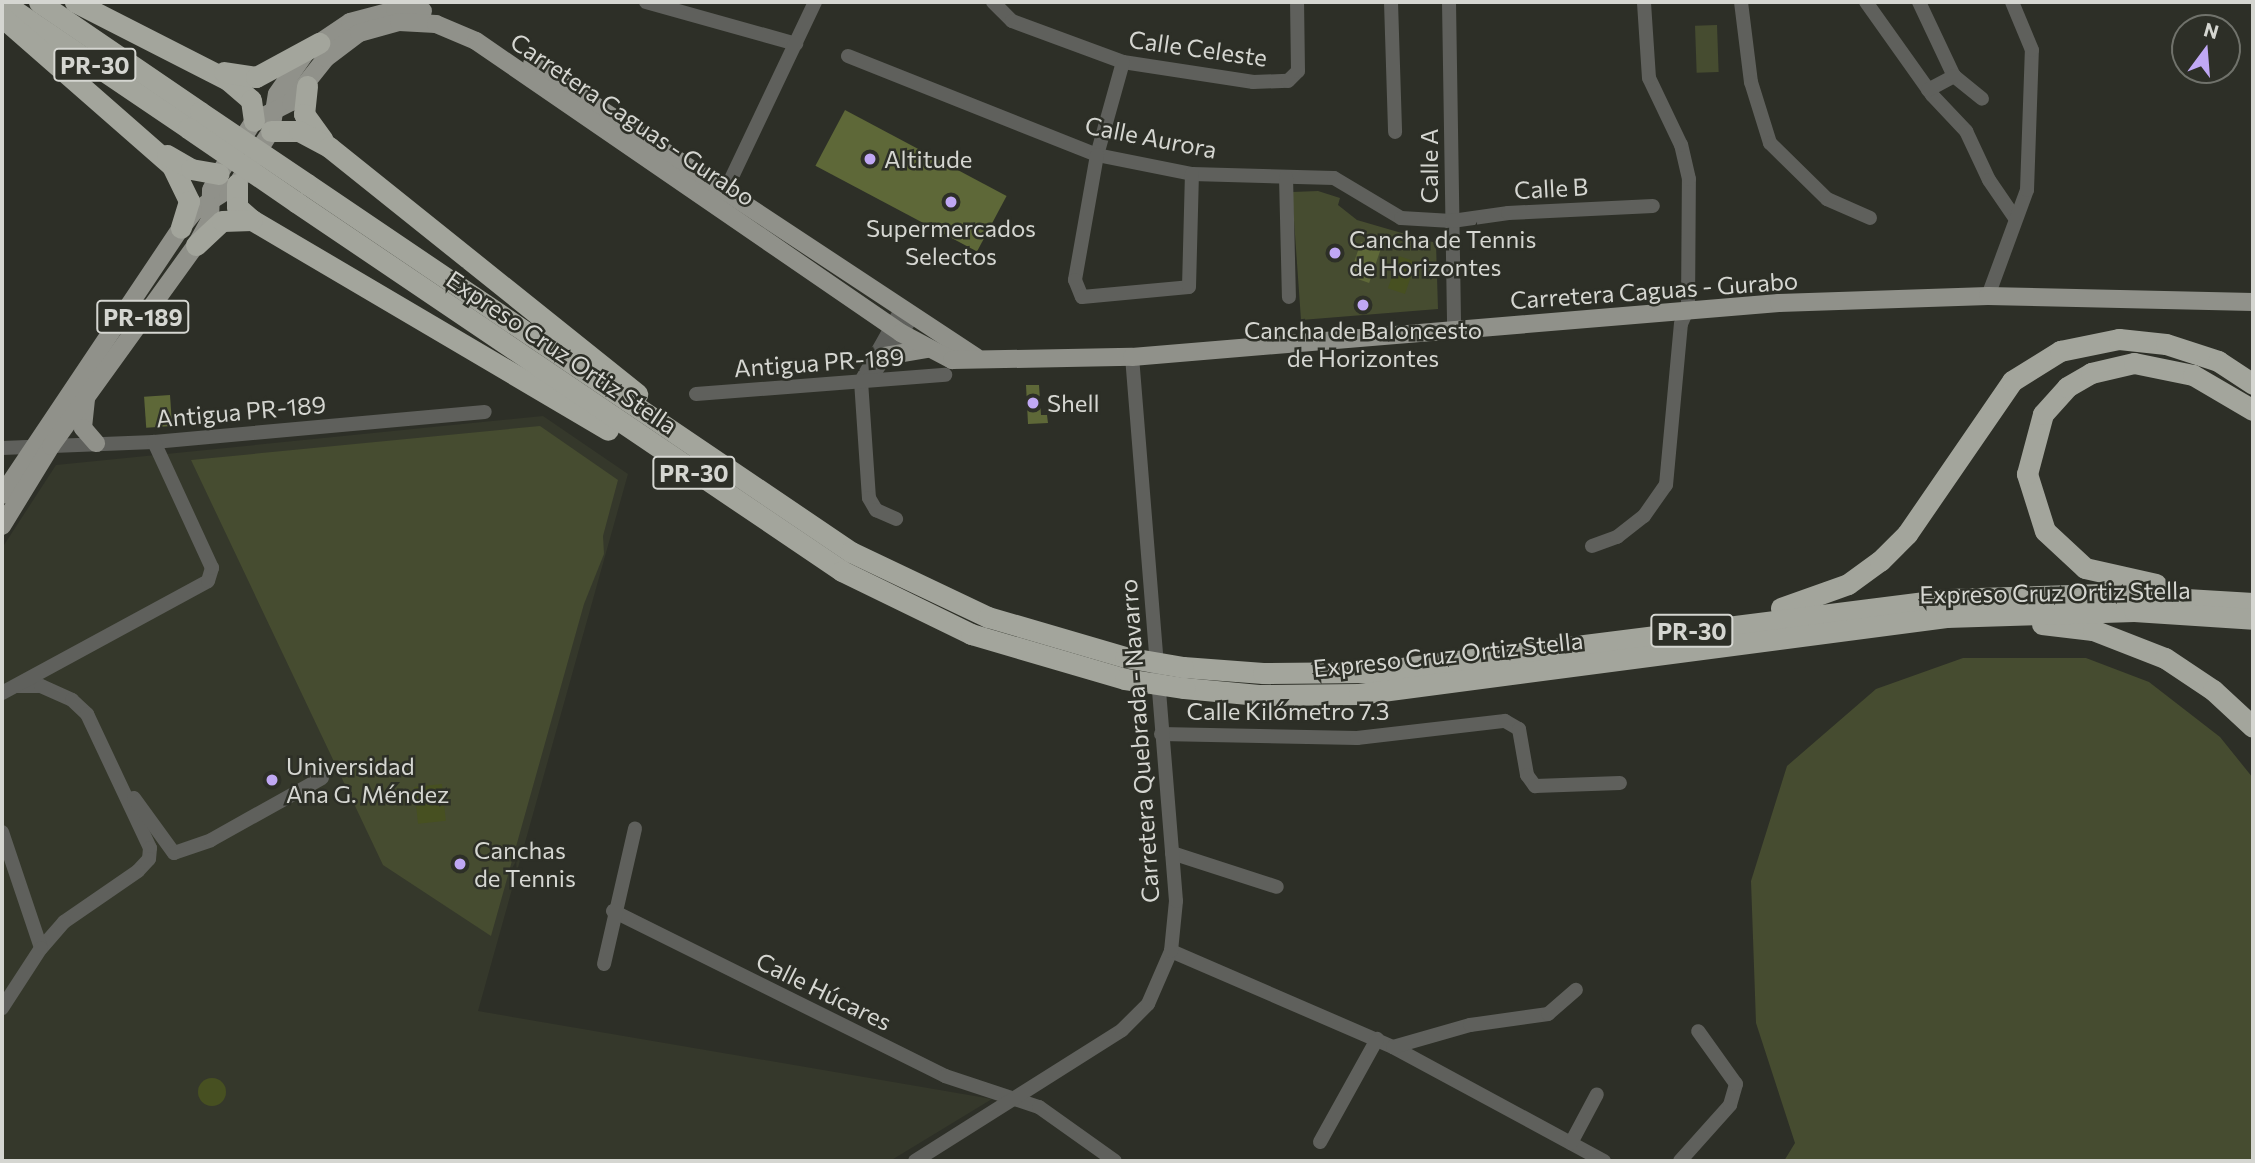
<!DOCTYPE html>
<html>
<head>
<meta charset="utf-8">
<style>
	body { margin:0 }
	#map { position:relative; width:2255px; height:1163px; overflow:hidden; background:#2d2f27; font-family:Commissioner,sans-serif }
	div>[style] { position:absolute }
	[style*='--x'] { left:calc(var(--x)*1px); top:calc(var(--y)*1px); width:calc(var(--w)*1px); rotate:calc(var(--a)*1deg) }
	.built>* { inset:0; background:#35382b }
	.green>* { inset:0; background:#464c30; transform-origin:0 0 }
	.water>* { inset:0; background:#475021; transform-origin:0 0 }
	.round { border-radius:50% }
	.building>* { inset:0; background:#5e6838; transform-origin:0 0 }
	.minor>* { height:14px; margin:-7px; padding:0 7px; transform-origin:7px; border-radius:7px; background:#5f605c }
	.major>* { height:18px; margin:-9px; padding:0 9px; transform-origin:9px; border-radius:9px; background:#90918a }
	.highway>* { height:21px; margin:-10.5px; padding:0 10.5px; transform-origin:10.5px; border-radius:10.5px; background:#a3a59c }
	.highway-bridge>* { height:21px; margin:-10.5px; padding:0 10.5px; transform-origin:10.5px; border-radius:10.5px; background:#a3a59c }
	.dots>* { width:19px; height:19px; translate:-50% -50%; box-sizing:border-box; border:4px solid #2d2f27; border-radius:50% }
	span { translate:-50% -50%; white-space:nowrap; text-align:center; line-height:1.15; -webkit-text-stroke:5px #2d2f27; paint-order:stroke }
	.shield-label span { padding:2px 5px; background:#2d2f27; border:2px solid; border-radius:5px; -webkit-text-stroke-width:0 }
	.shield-label { font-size:23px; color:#d5d6d1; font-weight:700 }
	.street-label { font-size:24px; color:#d5d6d1 }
	.poi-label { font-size:24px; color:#d5d6d1 }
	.left { translate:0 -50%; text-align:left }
	.frame { position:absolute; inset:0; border:4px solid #d5d6d1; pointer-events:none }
	.north { position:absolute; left:2171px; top:14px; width:70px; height:70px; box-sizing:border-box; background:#2d2f27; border:2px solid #70726b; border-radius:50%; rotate:16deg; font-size:19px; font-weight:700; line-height:28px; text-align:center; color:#d5d6d1 }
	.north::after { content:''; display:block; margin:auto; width:24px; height:32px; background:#c0a8f4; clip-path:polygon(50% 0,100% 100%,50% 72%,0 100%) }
</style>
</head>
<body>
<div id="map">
	<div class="built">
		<i style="clip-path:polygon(543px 416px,628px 474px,478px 1011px,992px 1099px,890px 1161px,2px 1161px,2px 548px,56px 465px)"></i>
	</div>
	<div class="green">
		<i style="left:1717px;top:25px;width:47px;height:22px;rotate:88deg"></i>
		<i style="clip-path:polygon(1318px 191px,1340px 198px,1338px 205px,1357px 220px,1436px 243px,1438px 309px,1301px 320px,1292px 192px)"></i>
		<i style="clip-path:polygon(540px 426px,618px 480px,603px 536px,604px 554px,584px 604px,491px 936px,383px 865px,191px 460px)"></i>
		<i style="clip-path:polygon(1963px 658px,2086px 658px,2149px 682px,2220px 737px,2253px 778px,2253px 1161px,1784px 1161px,1795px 1143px,1756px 1023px,1751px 881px,1787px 766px,1876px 689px)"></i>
	</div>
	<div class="water">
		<i style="left:1399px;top:256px;width:18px;height:34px;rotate:19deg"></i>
		<i style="left:442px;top:784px;width:37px;height:28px;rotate:84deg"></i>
		<i class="round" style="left:198px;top:1078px;width:28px;height:28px"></i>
	</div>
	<div class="building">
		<i style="left:845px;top:110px;width:183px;height:63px;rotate:28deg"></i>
		<i style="left:1361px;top:242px;width:21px;height:36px;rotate:19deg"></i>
		<i style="clip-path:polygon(1026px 385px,1039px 385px,1041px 415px,1047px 415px,1048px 423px,1028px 424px)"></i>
		<i style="left:170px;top:395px;width:31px;height:26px;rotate:86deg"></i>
	</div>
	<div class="minor">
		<i style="--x:646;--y:2;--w:156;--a:15.6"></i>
		<i style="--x:993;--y:2;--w:27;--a:45"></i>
		<i style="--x:1012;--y:21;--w:118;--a:20.3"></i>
		<i style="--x:1123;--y:62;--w:132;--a:8.7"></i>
		<i style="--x:1253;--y:82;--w:35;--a:-2"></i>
		<i style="--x:1288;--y:81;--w:14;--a:-45"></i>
		<i style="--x:1298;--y:71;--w:69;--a:-90.8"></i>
		<i style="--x:1391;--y:2;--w:130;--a:88.2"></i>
		<i style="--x:1449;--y:2;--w:328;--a:89.1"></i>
		<i style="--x:1741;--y:2;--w:81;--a:82.9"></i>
		<i style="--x:1751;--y:82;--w:64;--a:72.7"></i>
		<i style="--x:1770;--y:143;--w:80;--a:44.5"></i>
		<i style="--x:1827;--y:199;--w:47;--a:23.8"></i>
		<i style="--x:1866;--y:2;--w:114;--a:54.6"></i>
		<i style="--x:1932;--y:95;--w:50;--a:46.6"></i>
		<i style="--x:1966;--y:131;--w:54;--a:64.9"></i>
		<i style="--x:1989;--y:180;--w:46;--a:55.6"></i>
		<i style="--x:1919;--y:2;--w:82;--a:64.7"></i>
		<i style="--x:1954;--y:76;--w:36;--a:39"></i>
		<i style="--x:848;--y:56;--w:268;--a:21.7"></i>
		<i style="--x:1097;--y:155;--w:97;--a:11.3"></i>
		<i style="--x:1192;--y:174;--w:142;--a:1.6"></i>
		<i style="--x:1334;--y:178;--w:78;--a:30.8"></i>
		<i style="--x:1401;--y:218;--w:51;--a:3.4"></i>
		<i style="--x:1452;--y:221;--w:57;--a:-8.1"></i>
		<i style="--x:1508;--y:213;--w:145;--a:-2.8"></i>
		<i style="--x:1123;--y:62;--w:97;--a:105.6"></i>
		<i style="--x:1097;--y:155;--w:127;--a:100"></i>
		<i style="--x:1075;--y:280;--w:18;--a:68"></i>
		<i style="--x:1082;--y:297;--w:107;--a:-5.3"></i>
		<i style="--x:1189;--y:287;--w:113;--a:-88.5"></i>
		<i style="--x:1928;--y:90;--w:30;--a:-28"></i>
		<i style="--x:1286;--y:177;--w:120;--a:88.6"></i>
		<i style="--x:721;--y:200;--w:219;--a:-64.6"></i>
		<i style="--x:1988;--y:296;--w:113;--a:-69.8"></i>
		<i style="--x:2027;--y:190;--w:140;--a:-88"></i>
		<i style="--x:2032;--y:50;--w:52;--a:-112.6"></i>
		<i style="--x:901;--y:310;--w:81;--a:119.4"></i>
		<i style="--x:861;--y:381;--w:17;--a:-33"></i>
		<i style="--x:875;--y:372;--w:66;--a:-56.1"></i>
		<i style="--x:861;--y:381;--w:117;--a:86.1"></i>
		<i style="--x:869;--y:498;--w:14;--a:60"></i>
		<i style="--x:876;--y:510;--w:22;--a:24"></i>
		<i style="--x:696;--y:394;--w:250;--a:-4.4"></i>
		<i style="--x:2;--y:448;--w:152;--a:-2.3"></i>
		<i style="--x:154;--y:442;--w:332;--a:-5.2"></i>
		<i style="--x:1592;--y:546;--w:27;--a:-20"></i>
		<i style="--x:1617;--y:537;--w:34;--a:-38"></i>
		<i style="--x:1644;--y:516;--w:38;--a:-55"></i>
		<i style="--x:1666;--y:485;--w:162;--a:-84.7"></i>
		<i style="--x:1681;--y:324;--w:17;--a:-66"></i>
		<i style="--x:1688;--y:308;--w:129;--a:-89.6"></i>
		<i style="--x:1689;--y:179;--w:35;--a:-103"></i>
		<i style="--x:1681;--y:145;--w:74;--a:-115.5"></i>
		<i style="--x:1649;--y:78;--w:76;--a:-93.8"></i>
		<i style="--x:17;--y:686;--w:24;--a:0"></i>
		<i style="--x:41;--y:686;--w:34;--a:24"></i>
		<i style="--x:72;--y:700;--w:21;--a:43"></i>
		<i style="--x:87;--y:714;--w:148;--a:64.8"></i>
		<i style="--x:150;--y:848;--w:11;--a:95"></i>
		<i style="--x:149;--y:859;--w:16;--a:133"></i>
		<i style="--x:138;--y:871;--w:90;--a:145.4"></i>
		<i style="--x:64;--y:922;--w:35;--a:131"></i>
		<i style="--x:2;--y:693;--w:234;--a:-28.5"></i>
		<i style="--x:208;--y:581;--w:14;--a:-73"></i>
		<i style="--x:212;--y:568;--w:139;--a:-114.7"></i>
		<i style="--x:1161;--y:734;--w:196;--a:1.2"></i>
		<i style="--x:1357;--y:738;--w:149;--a:-6.6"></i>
		<i style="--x:1505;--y:721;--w:16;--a:30"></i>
		<i style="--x:1519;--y:729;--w:47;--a:80.1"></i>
		<i style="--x:1527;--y:775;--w:14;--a:54"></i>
		<i style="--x:1535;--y:786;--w:85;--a:-2"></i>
		<i style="--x:134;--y:798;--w:68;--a:54"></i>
		<i style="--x:174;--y:853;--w:39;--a:-19"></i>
		<i style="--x:211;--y:840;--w:127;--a:-29.2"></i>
		<i style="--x:2;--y:832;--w:122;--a:71.4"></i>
		<i style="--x:41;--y:948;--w:72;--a:123"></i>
		<i style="--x:1172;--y:853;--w:110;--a:17.9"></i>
		<i style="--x:613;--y:911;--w:371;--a:26.4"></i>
		<i style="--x:945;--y:1076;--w:99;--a:18.3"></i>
		<i style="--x:1039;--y:1107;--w:93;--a:35.4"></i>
		<i style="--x:1171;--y:951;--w:242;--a:23.4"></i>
		<i style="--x:1393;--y:1047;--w:240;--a:28.4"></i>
		<i style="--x:604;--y:964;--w:139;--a:-77.1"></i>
		<i style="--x:1393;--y:1047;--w:80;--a:-15.9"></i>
		<i style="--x:1470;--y:1025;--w:79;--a:-8"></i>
		<i style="--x:1548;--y:1014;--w:37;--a:-41"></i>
		<i style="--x:1320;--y:1142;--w:118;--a:-61"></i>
		<i style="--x:1571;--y:1143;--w:55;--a:-62"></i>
		<i style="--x:915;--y:1161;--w:245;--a:-32.3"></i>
		<i style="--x:1122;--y:1030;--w:37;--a:-45"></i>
		<i style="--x:1148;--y:1004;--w:58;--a:-66.5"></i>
		<i style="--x:1171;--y:951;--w:50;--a:-84.3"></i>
		<i style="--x:1176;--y:901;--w:546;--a:-94.62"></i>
		<i style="--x:1680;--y:1161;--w:75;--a:-48.2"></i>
		<i style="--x:1730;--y:1105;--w:22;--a:-74"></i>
		<i style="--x:1736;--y:1084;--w:65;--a:-125.6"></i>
	</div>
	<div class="major">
		<i style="--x:532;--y:64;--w:532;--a:33.42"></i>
		<i style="--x:885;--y:356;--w:43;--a:-9.5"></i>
		<i style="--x:86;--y:399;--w:29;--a:96"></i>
		<i style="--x:83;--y:428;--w:20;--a:49"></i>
		<i style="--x:2;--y:495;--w:321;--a:-56.2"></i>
		<i style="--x:181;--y:228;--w:22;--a:-51"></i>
		<i style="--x:195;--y:211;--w:50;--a:-32.7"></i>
		<i style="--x:237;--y:184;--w:63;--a:-57.3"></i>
		<i style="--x:271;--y:131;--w:37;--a:-81"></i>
		<i style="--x:277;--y:94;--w:52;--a:-55.1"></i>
		<i style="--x:307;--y:51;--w:52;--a:-34"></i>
		<i style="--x:350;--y:22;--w:47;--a:-14.9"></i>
		<i style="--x:395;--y:10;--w:28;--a:2"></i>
		<i style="--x:2;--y:526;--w:94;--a:-58.5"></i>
		<i style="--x:51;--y:446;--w:248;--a:-54.2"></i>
		<i style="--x:196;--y:245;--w:29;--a:-61"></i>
		<i style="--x:210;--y:220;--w:30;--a:-88"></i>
		<i style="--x:211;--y:190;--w:18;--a:-63"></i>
		<i style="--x:219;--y:174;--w:64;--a:-56.6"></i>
		<i style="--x:254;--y:121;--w:42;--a:-27.2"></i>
		<i style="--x:291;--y:102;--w:56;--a:-51.5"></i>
		<i style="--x:326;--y:58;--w:41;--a:-37.1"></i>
		<i style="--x:359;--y:33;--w:41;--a:-15.4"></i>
		<i style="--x:399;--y:22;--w:37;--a:3"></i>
		<i style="--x:436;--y:24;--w:43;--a:23"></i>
		<i style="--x:476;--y:41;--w:516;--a:34.49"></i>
		<i style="--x:901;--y:333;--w:58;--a:27.9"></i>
		<i style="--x:952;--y:360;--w:180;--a:-1"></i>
		<i style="--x:1132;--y:357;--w:649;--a:-4.77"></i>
		<i style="--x:1779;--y:303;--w:209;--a:-1.9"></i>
		<i style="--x:1988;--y:296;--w:265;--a:1.3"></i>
	</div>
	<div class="highway">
		<i style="--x:2;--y:2;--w:225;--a:34.1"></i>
		<i style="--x:39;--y:2;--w:195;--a:34.3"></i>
		<i style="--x:75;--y:2;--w:172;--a:27"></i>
		<i style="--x:228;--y:80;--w:30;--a:41"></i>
		<i style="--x:251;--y:100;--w:21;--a:82"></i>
		<i style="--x:2;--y:17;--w:226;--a:41.2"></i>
		<i style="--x:172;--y:166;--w:39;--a:64"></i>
		<i style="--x:189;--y:201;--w:28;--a:107"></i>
		<i style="--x:224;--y:72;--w:32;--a:9"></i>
		<i style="--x:256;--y:77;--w:72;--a:-28.4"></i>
		<i style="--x:307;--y:86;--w:28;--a:96"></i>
		<i style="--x:304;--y:114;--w:32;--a:54"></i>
		<i style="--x:271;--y:131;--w:28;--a:0"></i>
		<i style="--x:299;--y:131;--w:34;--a:28"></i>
		<i style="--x:329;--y:147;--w:395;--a:38.7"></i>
		<i style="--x:167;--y:155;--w:28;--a:30"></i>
		<i style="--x:191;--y:169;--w:28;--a:10"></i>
		<i style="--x:237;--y:184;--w:23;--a:90"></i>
		<i style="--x:237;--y:207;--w:20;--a:41"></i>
		<i style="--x:252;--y:220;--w:413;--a:30.5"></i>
		<i style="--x:307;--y:184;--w:657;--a:34.08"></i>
		<i style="--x:851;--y:552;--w:152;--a:25.4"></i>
		<i style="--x:988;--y:617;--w:143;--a:16.3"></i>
		<i style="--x:296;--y:202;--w:659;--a:34.05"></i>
		<i style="--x:842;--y:571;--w:144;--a:26"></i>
		<i style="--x:971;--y:634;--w:160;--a:16.3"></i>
		<i style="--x:196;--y:245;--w:35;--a:-43"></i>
		<i style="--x:222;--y:221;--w:30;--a:-2"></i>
		<i style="--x:2156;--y:584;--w:73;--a:-167.3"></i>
		<i style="--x:2085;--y:568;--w:54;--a:-137.2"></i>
		<i style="--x:2045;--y:531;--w:60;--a:-107.5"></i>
		<i style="--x:2027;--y:474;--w:62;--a:-75.1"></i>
		<i style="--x:2043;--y:414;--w:36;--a:-48"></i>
		<i style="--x:2067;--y:387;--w:28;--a:-30"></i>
		<i style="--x:2091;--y:373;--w:44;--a:-13.1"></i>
		<i style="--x:2134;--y:363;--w:60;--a:11.5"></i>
		<i style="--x:2193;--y:375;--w:69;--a:30.3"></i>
		<i style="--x:1781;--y:608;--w:71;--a:-19.7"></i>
		<i style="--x:1848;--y:584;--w:39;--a:-36"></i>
		<i style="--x:1880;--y:561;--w:38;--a:-45"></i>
		<i style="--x:1907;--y:534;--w:186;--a:-55.5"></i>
		<i style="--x:2012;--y:381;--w:57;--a:-32"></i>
		<i style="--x:2060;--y:351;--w:60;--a:-11.5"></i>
		<i style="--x:2119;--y:339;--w:47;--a:6.1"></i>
		<i style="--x:2166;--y:344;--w:55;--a:18.1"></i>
		<i style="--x:2218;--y:361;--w:42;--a:33.3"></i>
		<i style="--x:2042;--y:624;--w:51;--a:6.7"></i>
		<i style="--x:2093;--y:630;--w:77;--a:21.3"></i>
		<i style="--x:2165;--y:658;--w:58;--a:33.7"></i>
		<i style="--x:2213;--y:690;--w:54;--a:42.8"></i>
		<i style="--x:1183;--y:667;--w:80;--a:4.3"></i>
		<i style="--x:1263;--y:673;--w:107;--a:-0.5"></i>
		<i style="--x:1370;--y:672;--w:583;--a:-7.2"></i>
		<i style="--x:1948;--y:599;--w:154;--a:-1.9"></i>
		<i style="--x:2102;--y:594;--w:151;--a:3.4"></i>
		<i style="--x:1184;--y:688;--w:75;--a:5.3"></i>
		<i style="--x:1259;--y:695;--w:100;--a:-0.6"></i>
		<i style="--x:1359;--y:694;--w:592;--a:-7.47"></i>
		<i style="--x:1946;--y:617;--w:188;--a:-1.8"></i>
		<i style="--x:2134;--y:611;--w:119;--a:3.8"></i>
	</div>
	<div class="highway-bridge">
		<i style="--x:200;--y:112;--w:129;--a:33.9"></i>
		<i style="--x:188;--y:128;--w:131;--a:34.4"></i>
		<i style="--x:1125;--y:657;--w:59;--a:9.8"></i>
		<i style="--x:1125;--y:679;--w:60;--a:8.7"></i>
	</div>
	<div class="dots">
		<i style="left:870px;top:159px;background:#c0a8f4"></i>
		<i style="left:951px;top:202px;background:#c0a8f4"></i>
		<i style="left:1335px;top:253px;background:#c0a8f4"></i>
		<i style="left:1363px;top:305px;background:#c0a8f4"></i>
		<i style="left:1033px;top:403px;background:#c0a8f4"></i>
		<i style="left:272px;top:780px;background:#c0a8f4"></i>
		<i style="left:460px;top:864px;background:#c0a8f4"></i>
	</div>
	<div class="shield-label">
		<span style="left:95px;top:65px">PR-30</span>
		<span style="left:143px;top:317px">PR-189</span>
		<span style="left:694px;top:473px">PR-30</span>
		<span style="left:1692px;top:631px">PR-30</span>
	</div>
	<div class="street-label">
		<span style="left:1198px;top:48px;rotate:8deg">Calle Celeste</span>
		<span style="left:633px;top:119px;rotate:34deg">Carretera Caguas - Gurabo</span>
		<span style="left:1151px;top:137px;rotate:11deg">Calle Aurora</span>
		<span style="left:1429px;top:166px;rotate:-90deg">Calle A</span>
		<span style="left:1551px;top:188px;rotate:-3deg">Calle B</span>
		<span style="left:1654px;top:290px;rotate:-4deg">Carretera Caguas - Gurabo</span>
		<span style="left:562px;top:352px;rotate:34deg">Expreso Cruz Ortiz Stella</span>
		<span style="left:819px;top:362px;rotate:-4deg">Antigua PR-189</span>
		<span style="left:241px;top:411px;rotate:-5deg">Antigua PR-189</span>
		<span style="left:2055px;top:592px;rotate:-1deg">Expreso Cruz Ortiz Stella</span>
		<span style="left:1448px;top:654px;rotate:-6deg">Expreso Cruz Ortiz Stella</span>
		<span style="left:1288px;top:711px">Calle Kilómetro 7.3</span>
		<span style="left:1139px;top:741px;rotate:-94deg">Carretera Quebrada - Navarro</span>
		<span style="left:824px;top:991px;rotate:26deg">Calle Húcares</span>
	</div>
	<div class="poi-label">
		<span class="left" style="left:884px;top:159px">Altitude</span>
		<span style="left:951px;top:242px">Supermercados<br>Selectos</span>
		<span class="left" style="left:1349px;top:253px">Cancha de Tennis<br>de Horizontes</span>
		<span style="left:1363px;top:344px">Cancha de Baloncesto<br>de Horizontes</span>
		<span class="left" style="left:1047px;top:403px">Shell</span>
		<span class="left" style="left:286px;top:780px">Universidad<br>Ana G. Méndez</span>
		<span class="left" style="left:474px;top:864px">Canchas<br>de Tennis</span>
	</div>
	<div class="frame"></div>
	<div class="north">N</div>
</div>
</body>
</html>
